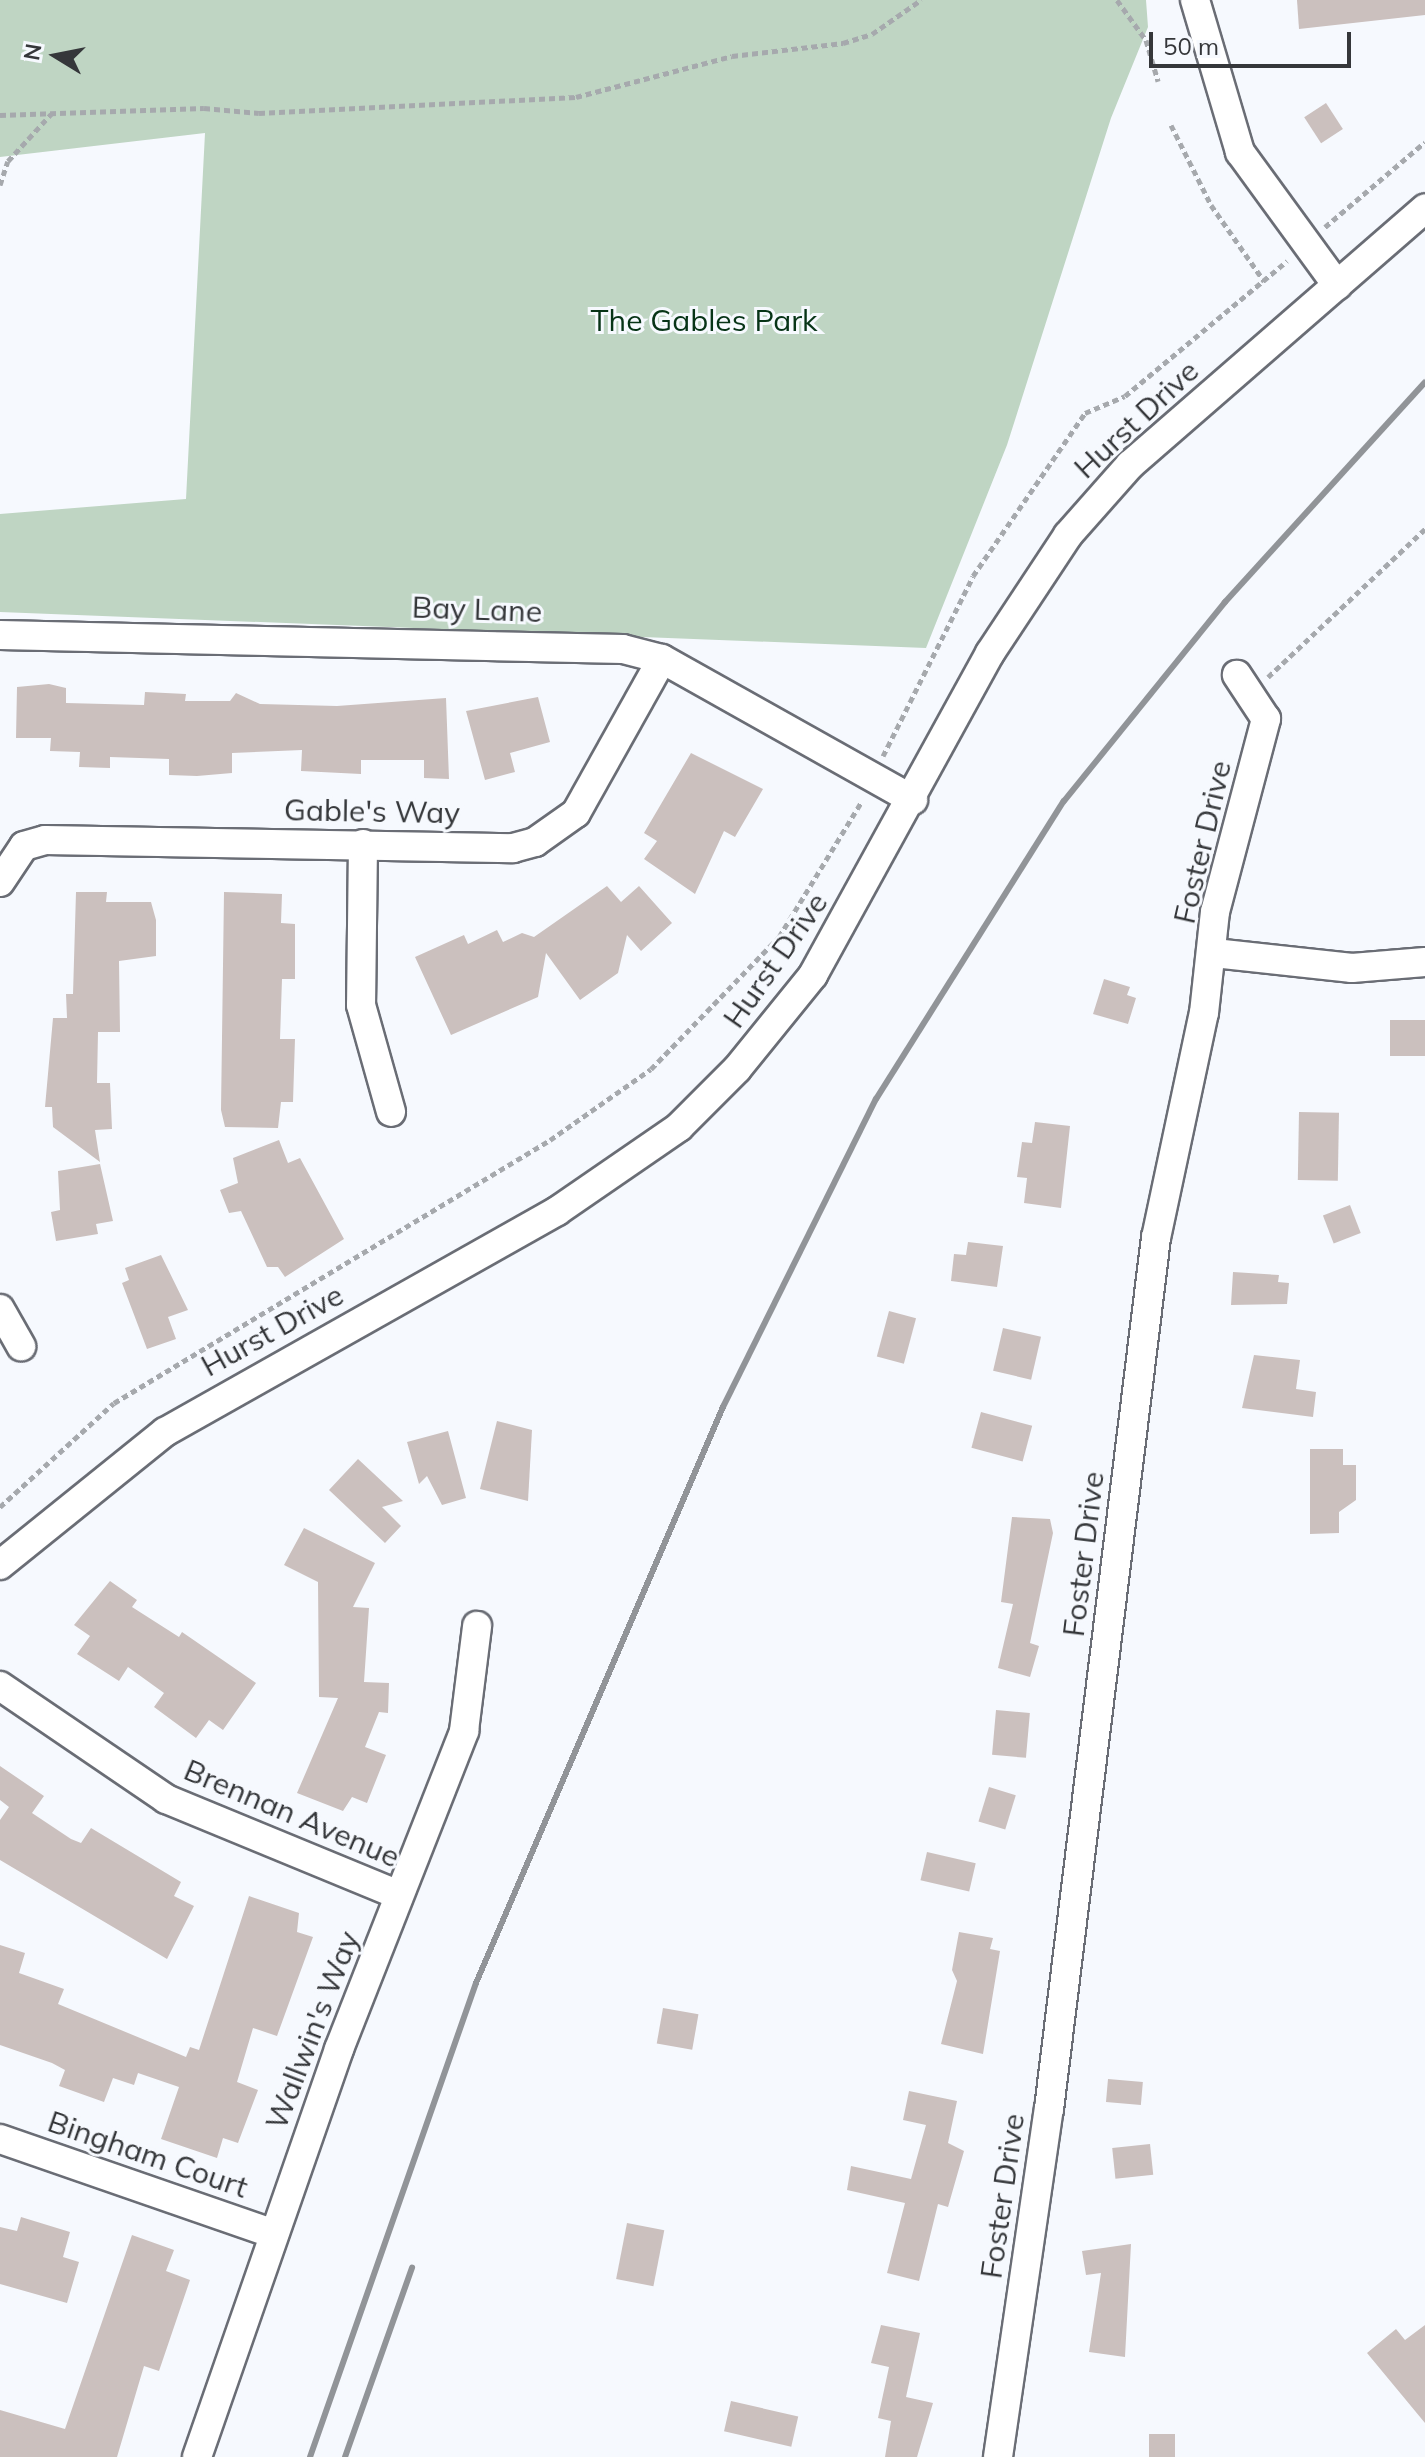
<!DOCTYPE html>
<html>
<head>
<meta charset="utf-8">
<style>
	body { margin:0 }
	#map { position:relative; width:1425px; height:2457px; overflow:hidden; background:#f6f9fe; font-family:Mulish,sans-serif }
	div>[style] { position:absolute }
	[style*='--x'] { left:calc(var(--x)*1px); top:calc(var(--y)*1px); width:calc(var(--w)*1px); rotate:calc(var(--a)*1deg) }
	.green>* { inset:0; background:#bfd5c3 }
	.building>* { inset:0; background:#cbc0be; transform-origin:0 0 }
	.path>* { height:5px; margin-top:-2.5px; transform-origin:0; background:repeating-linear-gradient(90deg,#a6a9ad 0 6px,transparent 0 10px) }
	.roads { filter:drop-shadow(2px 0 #6a6d75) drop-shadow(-2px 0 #6a6d75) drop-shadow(0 2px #6a6d75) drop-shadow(0 -2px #6a6d75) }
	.minor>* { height:28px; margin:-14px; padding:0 14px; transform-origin:14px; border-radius:14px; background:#fff }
	.rail>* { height:6px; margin:-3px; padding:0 3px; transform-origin:3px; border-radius:3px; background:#919498 }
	span { translate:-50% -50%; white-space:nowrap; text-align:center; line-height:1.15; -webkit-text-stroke:6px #f6f9fe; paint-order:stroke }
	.park-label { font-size:30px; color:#073417 }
	.street-label { font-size:30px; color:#35373a }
	.north { position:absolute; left:16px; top:16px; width:80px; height:80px; -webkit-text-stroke:6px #f6f9fe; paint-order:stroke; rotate:280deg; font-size:22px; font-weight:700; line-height:32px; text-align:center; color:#35373a }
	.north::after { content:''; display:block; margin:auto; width:28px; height:36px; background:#35373a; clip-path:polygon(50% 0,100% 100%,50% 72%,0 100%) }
	.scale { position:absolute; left:1149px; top:32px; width:202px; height:36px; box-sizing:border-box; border:4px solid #35373a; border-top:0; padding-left:10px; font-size:24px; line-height:28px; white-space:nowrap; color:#35373a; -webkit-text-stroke:6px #f6f9fe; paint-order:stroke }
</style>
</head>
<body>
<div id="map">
	<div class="green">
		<i style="clip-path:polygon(0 0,1146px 0,1148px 27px,1111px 118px,1007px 445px,926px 648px,0 612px,0 514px,186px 499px,205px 133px,0 157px)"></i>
	</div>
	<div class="building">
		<i style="clip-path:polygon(1297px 0,1425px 0,1425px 15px,1299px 29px)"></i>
		<i style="left:1326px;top:103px;width:31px;height:26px;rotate:57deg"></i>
		<i style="clip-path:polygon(49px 684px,66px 688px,66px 703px,144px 705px,145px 692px,186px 694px,185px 701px,230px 701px,236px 693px,260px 704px,337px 706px,446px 698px,449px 779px,424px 778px,424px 760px,361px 760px,361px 774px,301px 771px,302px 750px,232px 753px,232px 773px,197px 776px,169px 775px,169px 759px,110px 757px,110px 768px,79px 767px,80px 752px,50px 751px,51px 738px,16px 738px,17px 687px)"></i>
		<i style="clip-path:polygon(538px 697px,550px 742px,510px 753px,515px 772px,485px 780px,466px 711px)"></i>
		<i style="clip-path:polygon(691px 753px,763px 789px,735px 837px,724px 831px,695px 894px,644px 859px,657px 841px,644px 833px)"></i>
		<i style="clip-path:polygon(607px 886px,621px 902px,639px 886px,672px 923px,641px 951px,627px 935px,618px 973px,580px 1000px,546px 953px,538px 997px,451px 1035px,415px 957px,464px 935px,468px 944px,497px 930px,503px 942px,522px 933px,534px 937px)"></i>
		<i style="clip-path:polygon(76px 892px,107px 892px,106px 902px,151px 902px,156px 920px,156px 956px,119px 961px,120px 1032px,98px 1032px,97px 1083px,110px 1083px,112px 1129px,95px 1130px,100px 1162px,53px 1127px,52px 1107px,45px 1107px,53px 1018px,67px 1018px,66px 994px,73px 994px)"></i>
		<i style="clip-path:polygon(224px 892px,282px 894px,281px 923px,295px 924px,295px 979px,282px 979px,280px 1039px,295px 1039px,293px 1102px,281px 1102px,278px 1128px,225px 1127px,221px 1110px)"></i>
		<i style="clip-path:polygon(1104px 979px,1130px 987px,1127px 995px,1136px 998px,1128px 1024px,1093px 1014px)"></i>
		<i style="left:1425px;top:1020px;width:36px;height:35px;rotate:90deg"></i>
		<i style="left:1299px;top:1112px;width:40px;height:68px;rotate:1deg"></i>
		<i style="clip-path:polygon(1035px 1122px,1070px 1126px,1061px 1208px,1024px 1203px,1027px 1178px,1017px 1177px,1022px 1142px,1032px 1143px)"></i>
		<i style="clip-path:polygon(279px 1140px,288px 1163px,300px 1158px,344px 1239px,285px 1277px,278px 1267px,267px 1267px,241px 1211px,229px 1213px,220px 1190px,238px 1183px,233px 1158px)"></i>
		<i style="clip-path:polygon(100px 1164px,113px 1221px,96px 1224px,98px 1234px,56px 1241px,51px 1212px,60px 1210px,58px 1171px)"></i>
		<i style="left:1350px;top:1205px;width:30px;height:29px;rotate:69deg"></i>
		<i style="clip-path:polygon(968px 1242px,1003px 1246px,997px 1287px,951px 1281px,954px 1254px,966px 1255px)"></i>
		<i style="clip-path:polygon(161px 1255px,188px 1310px,168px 1317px,176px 1339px,147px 1349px,122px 1283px,129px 1280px,125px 1268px)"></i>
		<i style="clip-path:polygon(1233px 1272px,1279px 1275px,1278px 1282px,1289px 1283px,1287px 1304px,1231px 1305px)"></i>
		<i style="left:889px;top:1311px;width:28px;height:47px;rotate:15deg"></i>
		<i style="left:1003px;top:1328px;width:39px;height:44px;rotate:13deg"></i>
		<i style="clip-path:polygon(1254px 1355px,1300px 1360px,1296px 1389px,1316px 1392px,1313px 1417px,1242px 1408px)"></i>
		<i style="left:981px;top:1412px;width:53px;height:37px;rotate:15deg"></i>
		<i style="clip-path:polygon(497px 1421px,532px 1430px,528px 1501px,480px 1489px)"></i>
		<i style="clip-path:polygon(448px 1431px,466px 1498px,442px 1505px,427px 1476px,419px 1484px,407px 1442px)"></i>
		<i style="clip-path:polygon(1310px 1449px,1343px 1449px,1343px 1465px,1356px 1465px,1356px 1500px,1339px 1512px,1339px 1533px,1310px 1534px)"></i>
		<i style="clip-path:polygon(358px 1459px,403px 1501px,382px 1507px,401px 1526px,385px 1543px,329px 1490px)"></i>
		<i style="clip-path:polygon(1012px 1517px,1050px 1519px,1053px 1533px,1030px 1643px,1039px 1646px,1030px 1677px,998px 1668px,1013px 1604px,1001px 1602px)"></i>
		<i style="clip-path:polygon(304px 1528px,375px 1563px,353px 1607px,369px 1608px,364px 1682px,389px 1683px,388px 1713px,379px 1712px,365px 1747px,386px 1755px,367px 1803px,352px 1797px,343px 1811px,297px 1793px,338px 1698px,319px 1697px,318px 1582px,284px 1565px)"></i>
		<i style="clip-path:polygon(110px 1581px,137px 1600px,132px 1607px,179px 1637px,182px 1632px,256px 1683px,223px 1730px,209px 1720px,196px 1738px,154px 1707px,164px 1693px,128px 1667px,119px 1681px,77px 1654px,90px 1636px,74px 1625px)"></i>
		<i style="left:996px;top:1710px;width:34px;height:45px;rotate:5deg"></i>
		<i style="clip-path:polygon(0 1766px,44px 1796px,32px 1813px,71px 1839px,81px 1843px,91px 1828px,181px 1882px,174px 1896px,194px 1906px,167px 1959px,0 1860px,0 1820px,9px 1807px,0 1800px)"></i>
		<i style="left:989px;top:1787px;width:28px;height:36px;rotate:17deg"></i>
		<i style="left:927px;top:1852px;width:50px;height:29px;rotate:13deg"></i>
		<i style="clip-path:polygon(249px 1896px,299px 1913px,297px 1932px,313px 1937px,277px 2036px,253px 2028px,237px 2082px,258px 2090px,238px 2143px,223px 2138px,217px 2158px,161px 2139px,179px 2087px,138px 2073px,134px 2085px,113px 2078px,104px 2102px,59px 2086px,65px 2070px,52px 2063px,0 2045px,0 1945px,25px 1953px,19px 1973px,64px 1989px,58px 2004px,186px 2057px,190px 2047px,199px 2050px)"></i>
		<i style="clip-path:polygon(959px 1932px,993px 1938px,990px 1949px,1000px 1951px,983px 2054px,941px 2044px,957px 1981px,952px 1970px)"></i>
		<i style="left:663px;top:2008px;width:36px;height:36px;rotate:10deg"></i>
		<i style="left:1108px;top:2079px;width:35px;height:23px;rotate:5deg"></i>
		<i style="clip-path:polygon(909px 2091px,957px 2101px,948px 2143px,964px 2151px,948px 2207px,938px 2204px,919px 2281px,887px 2273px,905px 2203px,847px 2190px,851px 2166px,911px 2179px,926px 2125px,903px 2120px)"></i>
		<i style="left:1150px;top:2144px;width:31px;height:38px;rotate:84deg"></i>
		<i style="clip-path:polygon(21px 2217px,70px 2232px,63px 2257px,79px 2262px,67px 2303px,0 2284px,0 2227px,17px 2231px)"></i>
		<i style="left:627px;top:2223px;width:38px;height:57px;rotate:11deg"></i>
		<i style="clip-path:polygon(132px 2235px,174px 2250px,166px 2271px,190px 2280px,159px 2371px,144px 2366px,117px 2457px,0 2457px,0 2410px,65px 2429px)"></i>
		<i style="clip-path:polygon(1131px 2244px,1125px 2357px,1089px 2352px,1101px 2273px,1086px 2275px,1082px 2251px)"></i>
		<i style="clip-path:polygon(881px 2325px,920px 2333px,906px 2397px,933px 2403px,917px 2457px,885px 2457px,891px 2421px,878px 2418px,889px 2367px,871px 2363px)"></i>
		<i style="clip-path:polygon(1425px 2325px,1425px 2423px,1367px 2353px,1396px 2329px,1405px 2340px)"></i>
		<i style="left:731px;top:2401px;width:69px;height:31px;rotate:13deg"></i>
		<i style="left:1149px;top:2434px;width:26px;height:23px"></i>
	</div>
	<div class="path">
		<i style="--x:1117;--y:0;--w:49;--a:54.1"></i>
		<i style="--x:1146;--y:40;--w:43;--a:73.7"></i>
		<i style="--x:0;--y:115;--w:204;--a:-2"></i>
		<i style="--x:204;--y:108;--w:55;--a:5.2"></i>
		<i style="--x:259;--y:113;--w:317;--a:-2.9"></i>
		<i style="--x:576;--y:97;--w:161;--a:-14.7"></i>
		<i style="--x:732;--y:56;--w:112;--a:-6.7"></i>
		<i style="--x:843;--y:43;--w:30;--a:-17"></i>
		<i style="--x:872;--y:34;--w:60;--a:-34.8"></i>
		<i style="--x:1171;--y:125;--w:89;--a:63.4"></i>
		<i style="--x:1211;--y:205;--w:93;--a:55.1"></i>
		<i style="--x:0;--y:185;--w:25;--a:-72"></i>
		<i style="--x:8;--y:161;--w:64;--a:-47.5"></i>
		<i style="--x:1325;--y:227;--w:131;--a:-40.4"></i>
		<i style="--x:1268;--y:677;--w:216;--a:-43.3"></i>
		<i style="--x:883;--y:756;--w:201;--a:-63.4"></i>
		<i style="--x:973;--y:576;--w:198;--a:-55.5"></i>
		<i style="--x:1085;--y:413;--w:43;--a:-23"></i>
		<i style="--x:1125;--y:396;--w:211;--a:-39.8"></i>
		<i style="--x:0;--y:1507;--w:154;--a:-42.4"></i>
		<i style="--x:114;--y:1403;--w:509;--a:-31.1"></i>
		<i style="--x:550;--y:1140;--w:123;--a:-35.1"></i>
		<i style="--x:651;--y:1069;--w:184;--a:-45.9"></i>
		<i style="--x:779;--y:937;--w:159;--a:-58.6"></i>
	</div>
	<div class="roads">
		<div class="minor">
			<i style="--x:1195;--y:0;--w:159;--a:73.5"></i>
			<i style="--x:1240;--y:152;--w:165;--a:53.9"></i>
			<i style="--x:0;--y:635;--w:623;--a:1.29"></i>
			<i style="--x:623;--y:649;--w:40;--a:14.4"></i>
			<i style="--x:662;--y:659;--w:288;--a:29.3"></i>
			<i style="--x:363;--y:844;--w:161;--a:90.7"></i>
			<i style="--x:361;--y:1005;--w:111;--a:74.3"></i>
			<i style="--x:0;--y:882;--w:43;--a:-56.3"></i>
			<i style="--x:24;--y:846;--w:22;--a:-16"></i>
			<i style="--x:45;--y:840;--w:468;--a:1"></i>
			<i style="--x:513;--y:848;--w:23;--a:-15"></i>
			<i style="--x:535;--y:842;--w:50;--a:-35.3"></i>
			<i style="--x:576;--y:813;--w:176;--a:-60.8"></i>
			<i style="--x:1214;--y:953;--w:139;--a:6.2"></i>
			<i style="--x:1352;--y:968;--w:73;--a:-4.7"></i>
			<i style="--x:0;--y:1309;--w:43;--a:60.4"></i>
			<i style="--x:0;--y:1565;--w:212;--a:-38.9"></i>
			<i style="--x:165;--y:1432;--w:450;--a:-29.4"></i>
			<i style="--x:557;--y:1211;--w:148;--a:-34.5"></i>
			<i style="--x:679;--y:1127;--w:82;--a:-45"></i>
			<i style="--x:737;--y:1069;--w:121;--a:-51"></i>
			<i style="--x:813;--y:975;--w:367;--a:-61.2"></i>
			<i style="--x:990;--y:653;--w:141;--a:-56.5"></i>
			<i style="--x:1068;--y:535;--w:94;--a:-48.5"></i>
			<i style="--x:1130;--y:465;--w:391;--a:-41"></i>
			<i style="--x:0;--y:1686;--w:201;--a:34.2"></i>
			<i style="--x:166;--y:1799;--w:252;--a:22.4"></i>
			<i style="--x:0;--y:2139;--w:290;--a:19.1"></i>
			<i style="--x:197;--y:2457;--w:432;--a:-70.8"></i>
			<i style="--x:339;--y:2049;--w:342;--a:-68.5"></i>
			<i style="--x:464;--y:1731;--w:106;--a:-82.9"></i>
			<i style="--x:998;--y:2457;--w:352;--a:-81.7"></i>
			<i style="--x:1049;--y:2109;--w:878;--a:-83"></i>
			<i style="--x:1156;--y:1238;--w:230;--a:-78"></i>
			<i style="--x:1204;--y:1013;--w:102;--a:-83.8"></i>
			<i style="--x:1215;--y:912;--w:200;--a:-75.2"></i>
			<i style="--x:1266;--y:719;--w:53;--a:-123.4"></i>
		</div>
	</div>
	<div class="rail">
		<i style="--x:310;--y:2457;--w:502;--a:-70.7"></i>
		<i style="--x:476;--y:1983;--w:627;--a:-66.79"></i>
		<i style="--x:723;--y:1407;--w:344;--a:-63.6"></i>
		<i style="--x:876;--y:1099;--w:352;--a:-57.8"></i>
		<i style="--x:1064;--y:801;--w:256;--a:-51"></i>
		<i style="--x:1225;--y:602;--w:297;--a:-47.7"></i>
		<i style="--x:345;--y:2457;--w:201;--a:-70.5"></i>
	</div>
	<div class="park-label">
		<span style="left:704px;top:320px">The Gables Park</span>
	</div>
	<div class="street-label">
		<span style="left:1136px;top:419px;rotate:-43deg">Hurst Drive</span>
		<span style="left:477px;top:609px;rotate:2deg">Bay Lane</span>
		<span style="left:372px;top:811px;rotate:1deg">Gable's Way</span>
		<span style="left:1202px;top:842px;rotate:-77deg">Foster Drive</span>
		<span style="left:775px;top:960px;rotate:-55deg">Hurst Drive</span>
		<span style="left:272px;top:1330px;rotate:-29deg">Hurst Drive</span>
		<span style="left:1083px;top:1554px;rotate:-83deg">Foster Drive</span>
		<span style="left:292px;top:1813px;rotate:23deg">Brennan Avenue</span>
		<span style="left:312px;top:2030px;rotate:-69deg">Wallwin's Way</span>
		<span style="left:148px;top:2154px;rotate:19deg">Bingham Court</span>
		<span style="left:1002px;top:2196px;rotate:-82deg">Foster Drive</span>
	</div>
	<div class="north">N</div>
	<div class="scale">50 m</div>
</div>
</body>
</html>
